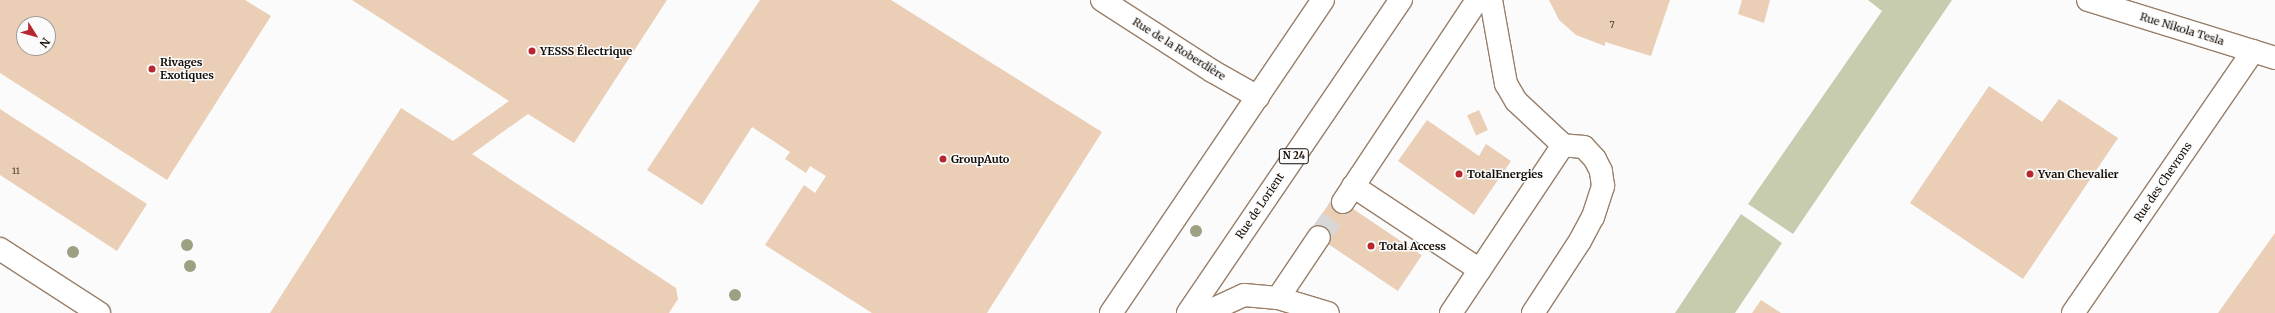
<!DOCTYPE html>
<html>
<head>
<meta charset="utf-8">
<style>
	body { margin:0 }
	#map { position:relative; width:2275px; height:313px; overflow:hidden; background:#fbfbfb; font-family:Merriweather,serif }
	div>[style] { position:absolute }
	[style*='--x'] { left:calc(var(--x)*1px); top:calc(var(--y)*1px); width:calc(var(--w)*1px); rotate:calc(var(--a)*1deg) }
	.green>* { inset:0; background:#c8ccae }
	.building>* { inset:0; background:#ebceb6; transform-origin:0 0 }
	.minor-tunnel>* { height:22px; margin-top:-11px; transform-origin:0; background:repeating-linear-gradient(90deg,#d8d7d6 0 22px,transparent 0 33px) }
	.roads { filter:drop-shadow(1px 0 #987f69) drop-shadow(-1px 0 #987f69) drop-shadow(0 1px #987f69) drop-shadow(0 -1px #987f69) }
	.minor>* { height:22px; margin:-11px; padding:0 11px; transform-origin:11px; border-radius:11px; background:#fff }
	.major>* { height:22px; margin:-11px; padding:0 11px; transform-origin:11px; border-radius:11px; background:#fff }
	.trees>* { width:12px; height:12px; margin:-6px; border-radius:50%; background:#9ea082 }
	.dots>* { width:11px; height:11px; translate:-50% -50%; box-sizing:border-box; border:2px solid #fbfbfb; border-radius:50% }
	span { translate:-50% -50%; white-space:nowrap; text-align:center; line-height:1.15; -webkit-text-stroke:3px #fbfbfb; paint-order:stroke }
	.number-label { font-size:9px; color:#4a3c31 }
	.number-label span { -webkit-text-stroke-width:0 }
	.shield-label span { padding:1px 3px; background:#fbfbfb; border:1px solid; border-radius:3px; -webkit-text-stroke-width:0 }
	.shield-label { font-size:10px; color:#150c05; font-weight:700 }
	.street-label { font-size:11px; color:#150c05 }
	.poi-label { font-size:11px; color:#150c05; font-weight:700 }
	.left { translate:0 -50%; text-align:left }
	.north { position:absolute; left:16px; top:16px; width:40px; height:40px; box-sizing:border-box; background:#fbfbfb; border:1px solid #9f9b99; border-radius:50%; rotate:127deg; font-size:11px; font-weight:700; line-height:16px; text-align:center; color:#150c05 }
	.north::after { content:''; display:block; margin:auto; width:14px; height:18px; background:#b8272f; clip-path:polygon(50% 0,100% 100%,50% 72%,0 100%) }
</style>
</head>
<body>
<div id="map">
	<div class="green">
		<i style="clip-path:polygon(1868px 0,1952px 0,1793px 234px,1748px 204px,1882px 11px)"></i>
		<i style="clip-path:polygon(1741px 214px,1782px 243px,1735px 313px,1675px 313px)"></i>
	</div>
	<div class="building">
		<i style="clip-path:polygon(evenodd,0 0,245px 0,271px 16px,167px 180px,0 73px,0 0,24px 24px,48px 24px,48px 48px,24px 48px,24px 24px)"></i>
		<i style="clip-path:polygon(352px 0,667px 0,574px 143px,528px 114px,472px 154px,676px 288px,678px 299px,669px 313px,270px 313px,401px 108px,453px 141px,509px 101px)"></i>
		<i style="clip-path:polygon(760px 0,891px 0,1102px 132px,987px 313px,872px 313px,765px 245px,804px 185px,815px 193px,826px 176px,810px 166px,806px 173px,785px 159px,790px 152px,752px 127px,702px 205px,647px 170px)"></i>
		<i style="clip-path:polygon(1549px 0,1670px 0,1651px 56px,1605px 42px,1605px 46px,1576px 35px,1559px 20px)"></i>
		<i style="clip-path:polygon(1742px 0,1770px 0,1764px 23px,1738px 14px)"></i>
		<i style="clip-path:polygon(1989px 86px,2042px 122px,2059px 99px,2118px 138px,2023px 279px,1910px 203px)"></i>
		<i style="clip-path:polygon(0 109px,147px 204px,117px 251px,0 175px)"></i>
		<i style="left:1479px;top:110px;width:22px;height:13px;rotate:66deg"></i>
		<i style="clip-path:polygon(1427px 120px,1479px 156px,1486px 144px,1511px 161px,1474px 215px,1398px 161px)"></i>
		<i style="left:1334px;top:196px;width:106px;height:43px;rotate:34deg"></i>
		<i style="clip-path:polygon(2275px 233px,2275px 313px,2218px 313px)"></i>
		<i style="clip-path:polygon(1761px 300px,1781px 313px,1752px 313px)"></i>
	</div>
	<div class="minor-tunnel">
		<i style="--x:1319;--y:237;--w:42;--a:-55.6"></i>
	</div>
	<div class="roads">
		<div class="minor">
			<i style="--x:1102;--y:0;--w:131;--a:32.8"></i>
			<i style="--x:1212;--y:71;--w:53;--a:29.5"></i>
			<i style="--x:2088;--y:0;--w:196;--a:17.2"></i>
			<i style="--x:1353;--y:186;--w:152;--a:33.5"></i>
			<i style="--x:1343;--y:202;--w:242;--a:-56.4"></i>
			<i style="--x:0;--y:249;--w:118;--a:32.9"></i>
			<i style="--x:1278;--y:298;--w:73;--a:-56.1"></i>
			<i style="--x:1205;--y:313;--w:43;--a:-24.8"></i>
			<i style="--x:1244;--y:295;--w:34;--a:5"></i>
			<i style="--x:1278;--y:298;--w:52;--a:16.7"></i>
			<i style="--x:1451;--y:313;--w:202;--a:-56.3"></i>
			<i style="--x:1563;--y:145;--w:64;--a:-136.9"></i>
			<i style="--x:1516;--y:101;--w:20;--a:-120"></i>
			<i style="--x:1506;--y:84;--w:85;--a:-100.1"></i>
			<i style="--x:1533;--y:313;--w:86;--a:-56.9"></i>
			<i style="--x:1580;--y:241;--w:27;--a:-62"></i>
			<i style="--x:1593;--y:217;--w:33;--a:-72"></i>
			<i style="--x:1603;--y:186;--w:15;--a:-98"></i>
			<i style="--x:1601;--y:171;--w:13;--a:-117"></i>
			<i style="--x:1595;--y:159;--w:16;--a:-133"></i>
			<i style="--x:1584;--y:147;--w:21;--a:-175"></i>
			<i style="--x:2073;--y:313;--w:318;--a:-55.5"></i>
		</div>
		<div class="major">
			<i style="--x:1111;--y:313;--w:378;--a:-55.9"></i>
			<i style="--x:1188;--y:313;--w:379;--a:-55.8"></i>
		</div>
	</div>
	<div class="trees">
		<i style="left:1196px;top:231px"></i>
		<i style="left:187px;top:245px"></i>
		<i style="left:73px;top:252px"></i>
		<i style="left:190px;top:266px"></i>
		<i style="left:735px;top:295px"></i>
	</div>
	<div class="dots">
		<i style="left:532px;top:51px;background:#b8272f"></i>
		<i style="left:152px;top:69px;background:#b8272f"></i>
		<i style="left:943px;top:159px;background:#b8272f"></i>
		<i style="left:1459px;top:174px;background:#b8272f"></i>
		<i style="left:2030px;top:174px;background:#b8272f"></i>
		<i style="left:1371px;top:246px;background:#b8272f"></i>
	</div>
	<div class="number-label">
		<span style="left:1612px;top:25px">7</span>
		<span style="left:16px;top:171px">11</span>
	</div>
	<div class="shield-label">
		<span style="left:1294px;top:156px">N 24</span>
	</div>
	<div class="street-label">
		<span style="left:2182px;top:29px;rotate:17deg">Rue Nikola Tesla</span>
		<span style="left:1179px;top:49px;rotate:32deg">Rue de la Roberdière</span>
		<span style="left:2163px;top:182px;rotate:-56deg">Rue des Chevrons</span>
		<span style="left:1260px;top:206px;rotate:-56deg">Rue de Lorient</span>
	</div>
	<div class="poi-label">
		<span class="left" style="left:540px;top:51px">YESSS Électrique</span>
		<span class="left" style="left:160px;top:69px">Rivages<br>Exotiques</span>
		<span class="left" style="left:951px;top:159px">GroupAuto</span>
		<span class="left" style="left:1467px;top:174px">TotalEnergies</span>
		<span class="left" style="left:2038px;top:174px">Yvan Chevalier</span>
		<span class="left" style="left:1379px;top:246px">Total Access</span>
	</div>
	<div class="north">N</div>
</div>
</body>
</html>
